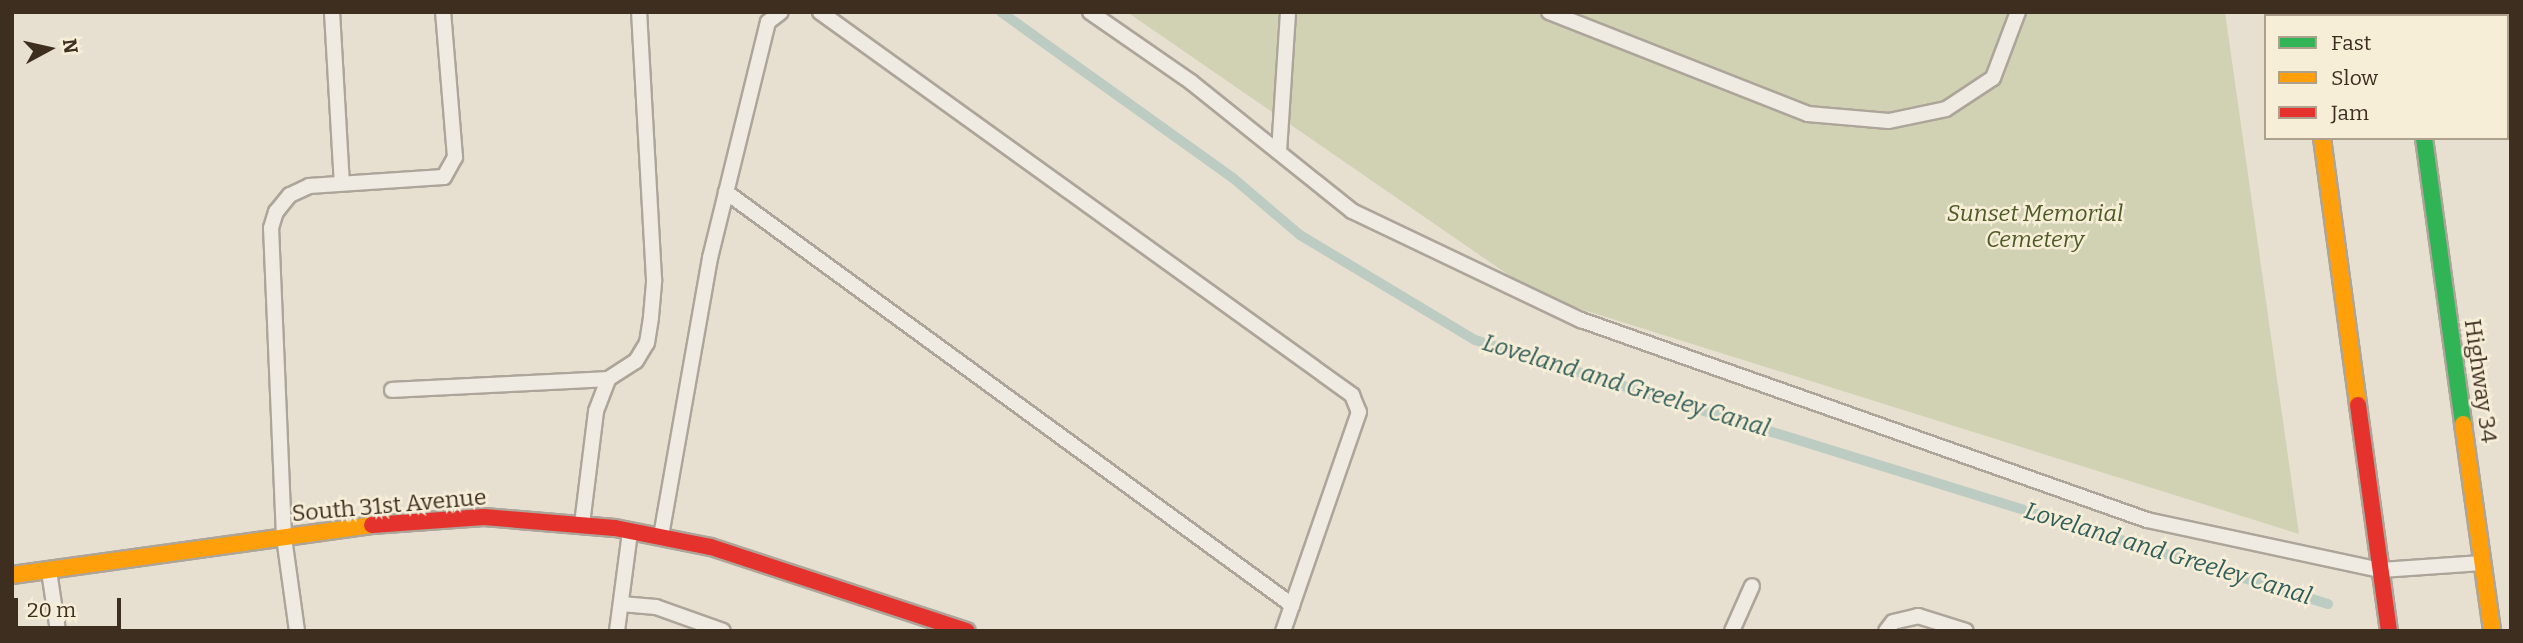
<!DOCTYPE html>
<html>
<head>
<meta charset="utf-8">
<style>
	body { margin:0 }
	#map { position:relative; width:2523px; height:643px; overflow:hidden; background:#e7e0d1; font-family:Bitter,serif }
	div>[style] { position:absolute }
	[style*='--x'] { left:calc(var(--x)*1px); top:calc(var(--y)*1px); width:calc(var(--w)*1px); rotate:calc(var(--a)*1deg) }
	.cemetery>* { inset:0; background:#d1d1b3 }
	.stream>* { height:10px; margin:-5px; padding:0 5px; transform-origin:5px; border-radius:5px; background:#bcccc2 }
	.roads { filter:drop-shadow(2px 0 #ada599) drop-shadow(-2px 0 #ada599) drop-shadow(0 2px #ada599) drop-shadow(0 -2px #ada599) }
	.lane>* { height:14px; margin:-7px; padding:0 7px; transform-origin:7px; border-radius:7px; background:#efebe3 }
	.fast>* { height:16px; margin:-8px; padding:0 8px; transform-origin:8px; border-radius:8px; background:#30b455 }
	.slow>* { height:16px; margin:-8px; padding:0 8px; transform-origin:8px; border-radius:8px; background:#ff9f0a }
	.jam>* { height:16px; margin:-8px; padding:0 8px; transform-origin:8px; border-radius:8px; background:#e5322d }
	span { translate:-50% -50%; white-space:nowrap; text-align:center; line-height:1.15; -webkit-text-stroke:5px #f7eed8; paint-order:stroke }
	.park-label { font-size:23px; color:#4d5a26; font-style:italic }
	.street-label { font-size:23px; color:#3d2e20 }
	.water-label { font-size:24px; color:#2f5d5a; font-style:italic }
	.frame { position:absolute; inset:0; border:14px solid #3d2e20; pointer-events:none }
	.legend { position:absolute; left:2264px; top:14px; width:245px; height:126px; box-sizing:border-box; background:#f7eed8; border:2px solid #ada18e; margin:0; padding:9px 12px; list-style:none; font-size:21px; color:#3d2e20 }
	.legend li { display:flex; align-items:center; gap:14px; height:35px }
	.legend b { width:35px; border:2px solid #ada18e }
	.north { position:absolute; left:14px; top:14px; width:70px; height:70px; -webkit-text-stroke:5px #f7eed8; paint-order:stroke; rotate:82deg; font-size:19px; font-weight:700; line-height:28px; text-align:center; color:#3d2e20 }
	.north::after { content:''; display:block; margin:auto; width:24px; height:32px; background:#3d2e20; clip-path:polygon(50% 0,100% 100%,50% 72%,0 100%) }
	.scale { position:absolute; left:14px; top:598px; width:107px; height:32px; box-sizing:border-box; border:4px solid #3d2e20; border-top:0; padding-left:9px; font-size:21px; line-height:24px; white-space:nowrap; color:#3d2e20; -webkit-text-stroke:5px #f7eed8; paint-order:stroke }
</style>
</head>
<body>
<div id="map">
	<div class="cemetery">
		<i style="clip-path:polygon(1127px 12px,2225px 12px,2299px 534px,1539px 296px)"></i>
	</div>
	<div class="stream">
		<i style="--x:1001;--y:12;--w:285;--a:35.6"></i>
		<i style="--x:1233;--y:178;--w:88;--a:40.4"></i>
		<i style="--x:1300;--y:235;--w:204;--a:31"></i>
		<i style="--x:1475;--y:340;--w:893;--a:17.2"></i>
	</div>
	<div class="roads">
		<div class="lane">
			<i style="--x:332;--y:12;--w:171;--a:86.7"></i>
			<i style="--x:820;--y:12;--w:656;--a:35.75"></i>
			<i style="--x:1352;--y:395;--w:18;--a:68"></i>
			<i style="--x:1359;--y:412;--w:232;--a:109.1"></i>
			<i style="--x:1090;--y:12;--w:123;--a:34.7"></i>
			<i style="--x:1191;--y:82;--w:206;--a:38.7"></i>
			<i style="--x:1352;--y:211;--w:254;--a:25.5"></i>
			<i style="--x:1581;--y:320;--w:600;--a:19.46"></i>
			<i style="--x:2147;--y:520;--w:239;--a:12.1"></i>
			<i style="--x:2381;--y:570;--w:101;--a:-4"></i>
			<i style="--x:1549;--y:12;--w:278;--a:21.5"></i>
			<i style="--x:1808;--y:114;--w:81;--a:4.9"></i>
			<i style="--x:1889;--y:121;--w:58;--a:-11.9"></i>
			<i style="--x:1946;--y:109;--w:56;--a:-33.4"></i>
			<i style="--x:1993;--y:78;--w:71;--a:-69.3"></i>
			<i style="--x:1279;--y:152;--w:140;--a:-86.3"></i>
			<i style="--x:726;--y:192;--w:701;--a:36.12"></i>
			<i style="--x:392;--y:390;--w:216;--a:-2.9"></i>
			<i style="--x:582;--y:524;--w:114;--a:-82.9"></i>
			<i style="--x:596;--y:411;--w:34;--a:-69"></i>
			<i style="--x:608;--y:379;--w:33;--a:-33"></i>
			<i style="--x:636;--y:361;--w:21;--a:-59"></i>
			<i style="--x:647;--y:343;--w:26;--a:-81"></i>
			<i style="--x:651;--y:317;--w:38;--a:-85"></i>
			<i style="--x:654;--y:279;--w:267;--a:-93.2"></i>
			<i style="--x:661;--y:536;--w:282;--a:-80"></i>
			<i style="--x:710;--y:258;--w:243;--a:-76.2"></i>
			<i style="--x:768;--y:22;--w:16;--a:-38"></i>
			<i style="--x:49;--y:571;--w:61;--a:81.5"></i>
			<i style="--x:621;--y:604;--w:35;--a:5"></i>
			<i style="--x:656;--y:607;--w:71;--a:19.7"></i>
			<i style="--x:297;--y:631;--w:95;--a:-97.9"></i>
			<i style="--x:284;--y:537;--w:309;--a:-92.4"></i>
			<i style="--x:271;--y:228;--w:17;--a:-73"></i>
			<i style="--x:276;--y:212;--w:22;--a:-51"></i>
			<i style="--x:290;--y:195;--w:21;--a:-25"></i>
			<i style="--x:309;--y:186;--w:135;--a:-3.8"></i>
			<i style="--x:444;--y:177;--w:23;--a:-61"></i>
			<i style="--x:455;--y:157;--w:145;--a:-94.7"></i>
			<i style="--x:617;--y:631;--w:100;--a:-82.5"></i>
			<i style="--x:1732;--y:631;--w:49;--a:-66"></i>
			<i style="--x:1886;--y:631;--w:11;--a:-52"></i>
			<i style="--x:1893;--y:622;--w:26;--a:-13"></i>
			<i style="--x:1918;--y:616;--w:50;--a:17.4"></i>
		</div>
		<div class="fast">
			<i style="--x:2407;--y:12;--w:4;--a:90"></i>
			<i style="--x:2424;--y:138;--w:289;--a:82.2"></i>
		</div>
		<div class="slow">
			<i style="--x:2322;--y:138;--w:269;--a:82.3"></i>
			<i style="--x:2463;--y:424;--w:209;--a:82"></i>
			<i style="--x:12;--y:575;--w:363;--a:-7.9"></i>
		</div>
		<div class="jam">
			<i style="--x:2305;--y:12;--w:4;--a:76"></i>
			<i style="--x:2358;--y:405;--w:228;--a:82.2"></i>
			<i style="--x:372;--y:525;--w:112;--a:-4.1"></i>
			<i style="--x:484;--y:517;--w:131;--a:4.8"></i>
			<i style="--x:615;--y:528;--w:98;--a:11.2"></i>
			<i style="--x:711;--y:547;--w:269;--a:18.2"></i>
		</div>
	</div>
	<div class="park-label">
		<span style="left:2035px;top:226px">Sunset Memorial<br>Cemetery</span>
	</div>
	<div class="street-label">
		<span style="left:2481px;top:381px;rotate:82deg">Highway 34</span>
		<span style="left:389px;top:505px;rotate:-5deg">South 31st Avenue</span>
	</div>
	<div class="water-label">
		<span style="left:1626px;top:386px;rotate:17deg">Loveland and Greeley Canal</span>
		<span style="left:2168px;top:554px;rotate:17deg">Loveland and Greeley Canal</span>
	</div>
	<div class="frame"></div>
	<ul class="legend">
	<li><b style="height:9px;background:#30b455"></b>Fast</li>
	<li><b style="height:9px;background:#ff9f0a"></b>Slow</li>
	<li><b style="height:9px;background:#e5322d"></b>Jam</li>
	</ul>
	<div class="north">N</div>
	<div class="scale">20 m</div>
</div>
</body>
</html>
